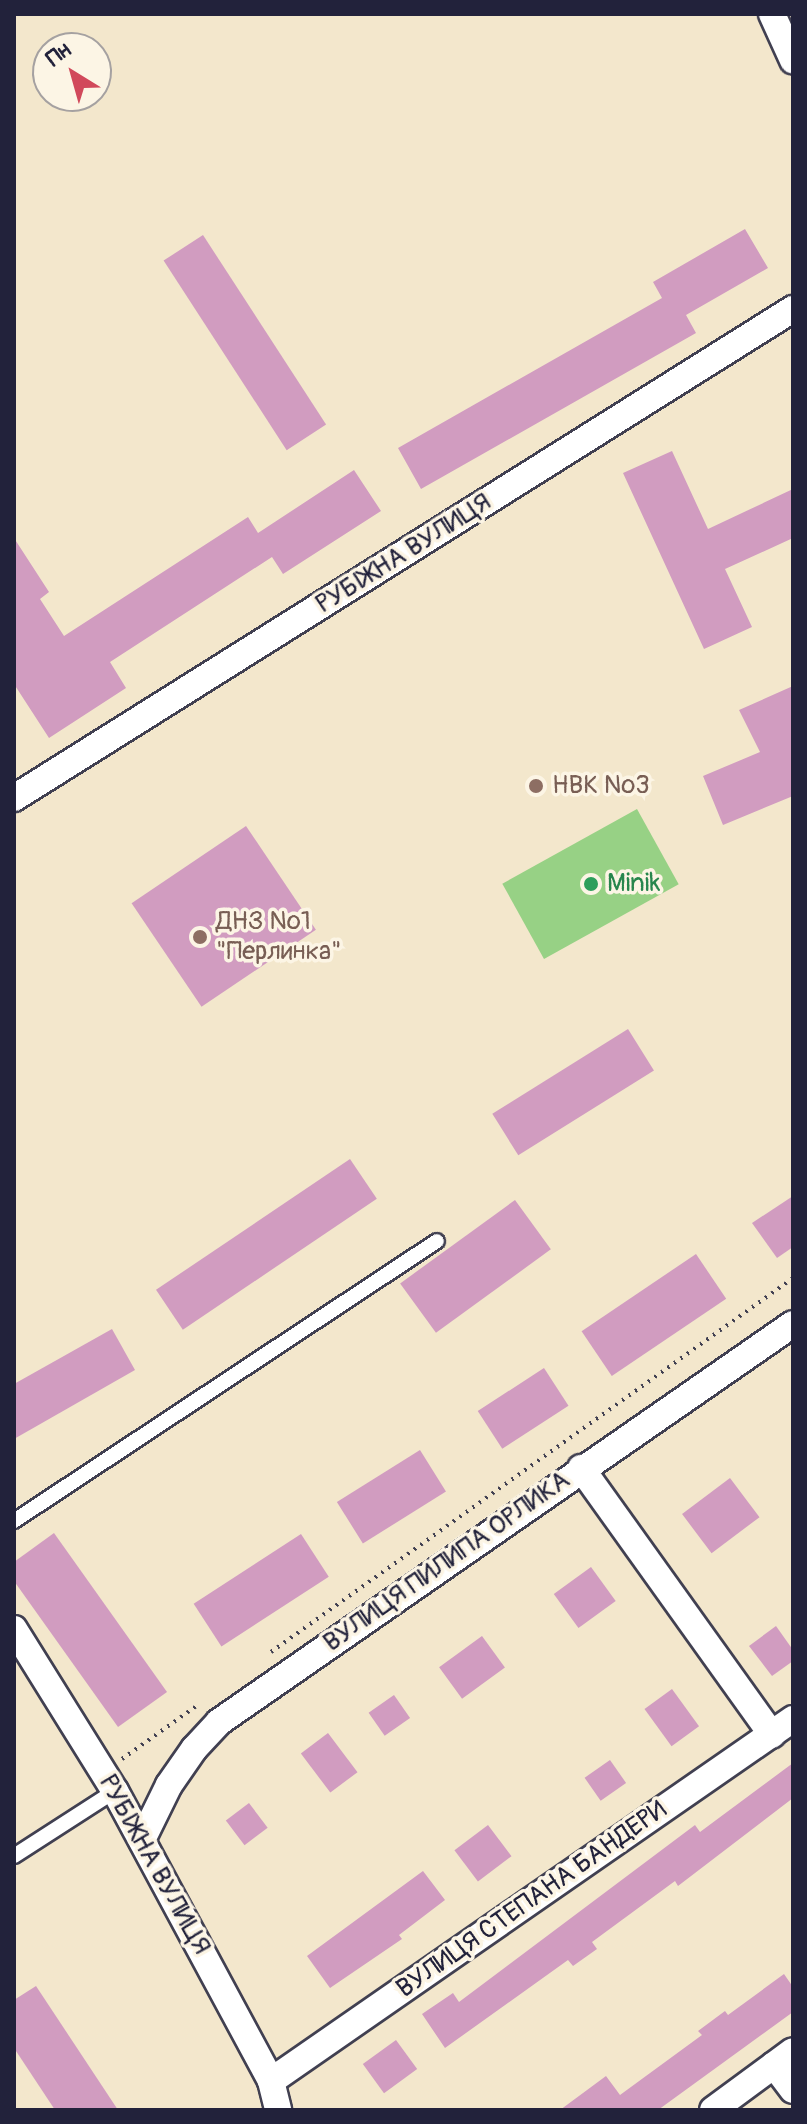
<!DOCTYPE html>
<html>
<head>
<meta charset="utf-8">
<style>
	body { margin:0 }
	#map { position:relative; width:807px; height:2124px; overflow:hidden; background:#f3e7cc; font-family:Pangolin,sans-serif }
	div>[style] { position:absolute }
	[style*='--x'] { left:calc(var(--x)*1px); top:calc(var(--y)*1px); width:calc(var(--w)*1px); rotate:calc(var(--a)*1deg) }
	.green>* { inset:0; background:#97d185; transform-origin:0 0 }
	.building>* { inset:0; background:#d19cc0; transform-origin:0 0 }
	.path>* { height:4px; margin-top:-2px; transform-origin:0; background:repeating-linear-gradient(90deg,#414051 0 2px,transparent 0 8px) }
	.roads { filter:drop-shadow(2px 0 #414051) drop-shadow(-2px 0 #414051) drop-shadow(0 2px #414051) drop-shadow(0 -2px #414051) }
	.lane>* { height:14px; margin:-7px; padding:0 7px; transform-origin:7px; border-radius:7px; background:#fff }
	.street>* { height:26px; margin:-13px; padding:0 13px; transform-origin:13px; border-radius:13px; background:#fff }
	.dots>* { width:22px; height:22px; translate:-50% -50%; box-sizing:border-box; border:4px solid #fcf5e5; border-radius:50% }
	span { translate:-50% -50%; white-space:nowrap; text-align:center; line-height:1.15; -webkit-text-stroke:7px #fcf5e5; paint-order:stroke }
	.street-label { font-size:26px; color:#22223b }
	.education-label { font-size:26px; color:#785e54 }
	.left { translate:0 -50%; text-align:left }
	.leisure-label { font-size:26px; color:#27864d }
	.frame { position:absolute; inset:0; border:16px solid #22223b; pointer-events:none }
	.north { position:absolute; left:32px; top:32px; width:80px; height:80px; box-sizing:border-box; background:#fcf5e5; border:2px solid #a5a1a1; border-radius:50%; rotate:323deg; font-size:22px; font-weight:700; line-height:32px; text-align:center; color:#22223b }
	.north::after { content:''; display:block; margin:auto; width:28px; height:36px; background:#d1495b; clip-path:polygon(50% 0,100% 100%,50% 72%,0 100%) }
</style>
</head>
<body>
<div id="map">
	<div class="green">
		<i style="left:637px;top:809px;width:86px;height:154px;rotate:61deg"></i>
	</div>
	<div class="building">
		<i style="clip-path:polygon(745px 229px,768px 268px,686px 315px,696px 333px,421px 489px,398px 448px,662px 298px,653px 282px)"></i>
		<i style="left:203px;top:235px;width:226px;height:47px;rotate:57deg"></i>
		<i style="clip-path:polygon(672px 451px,708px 529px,793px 489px,793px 538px,725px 569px,752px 627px,704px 649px,623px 473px)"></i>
		<i style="clip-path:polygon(354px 470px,381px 511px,283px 574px,272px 557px,110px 662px,126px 688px,49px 738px,14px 684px,14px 538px,49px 592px,40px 599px,64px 636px,248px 517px,258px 533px)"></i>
		<i style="clip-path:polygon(793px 686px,793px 796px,723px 825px,703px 776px,760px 752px,739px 710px)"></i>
		<i style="left:246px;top:826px;width:125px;height:138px;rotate:56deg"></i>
		<i style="left:628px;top:1029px;width:49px;height:160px;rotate:58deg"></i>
		<i style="left:350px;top:1159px;width:48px;height:234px;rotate:56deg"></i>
		<i style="clip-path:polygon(793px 1196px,793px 1247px,777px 1258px,752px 1223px)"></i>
		<i style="left:515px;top:1200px;width:61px;height:142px;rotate:54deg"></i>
		<i style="left:696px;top:1254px;width:54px;height:138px;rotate:56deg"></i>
		<i style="clip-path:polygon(112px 1329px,135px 1370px,14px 1439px,14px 1384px)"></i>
		<i style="left:544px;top:1368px;width:45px;height:79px;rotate:57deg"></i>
		<i style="left:420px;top:1450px;width:49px;height:98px;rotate:58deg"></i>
		<i style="left:730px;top:1478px;width:49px;height:60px;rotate:53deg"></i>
		<i style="clip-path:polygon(54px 1533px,167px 1692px,118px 1727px,14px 1581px,14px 1562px)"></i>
		<i style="left:301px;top:1534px;width:51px;height:128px;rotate:57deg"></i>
		<i style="left:591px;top:1567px;width:42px;height:46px;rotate:54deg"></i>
		<i style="clip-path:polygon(776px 1626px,793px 1650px,793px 1661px,772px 1676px,749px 1646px)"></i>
		<i style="left:482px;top:1636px;width:39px;height:53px;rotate:54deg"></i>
		<i style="left:672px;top:1689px;width:46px;height:34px;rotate:54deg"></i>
		<i style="left:394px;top:1695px;width:28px;height:31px;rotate:55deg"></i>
		<i style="left:328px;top:1733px;width:49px;height:34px;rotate:53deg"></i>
		<i style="left:610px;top:1760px;width:28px;height:31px;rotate:55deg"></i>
		<i style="clip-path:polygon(793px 1763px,793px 1798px,678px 1886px,675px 1881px,592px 1942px,597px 1949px,573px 1966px,568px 1960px,445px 2048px,422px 2014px,453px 1993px,459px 2002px,695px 1825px,700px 1832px)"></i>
		<i style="left:249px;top:1803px;width:31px;height:29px;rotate:53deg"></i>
		<i style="left:488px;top:1825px;width:39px;height:42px;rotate:53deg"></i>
		<i style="clip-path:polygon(423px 1871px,445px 1900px,399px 1935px,402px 1939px,330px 1988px,307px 1956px)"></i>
		<i style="clip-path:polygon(784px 1974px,793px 1987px,793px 2012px,658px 2110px,560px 2110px,606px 2076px,620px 2095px,702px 2035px,698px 2031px,725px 2011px,728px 2015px)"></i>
		<i style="clip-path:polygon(36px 1986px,118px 2110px,55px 2110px,14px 2048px,14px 2000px)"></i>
		<i style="left:396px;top:2040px;width:36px;height:41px;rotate:54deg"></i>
	</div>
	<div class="path">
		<i style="--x:271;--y:1652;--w:642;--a:-35.62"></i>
		<i style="--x:122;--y:1759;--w:95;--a:-35.5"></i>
	</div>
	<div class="roads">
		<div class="lane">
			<i style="--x:14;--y:1521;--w:507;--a:-33.5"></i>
			<i style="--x:14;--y:1856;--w:120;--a:-32.8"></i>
		</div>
		<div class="street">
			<i style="--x:772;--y:14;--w:51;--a:65.5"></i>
			<i style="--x:14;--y:798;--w:920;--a:-32.12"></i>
			<i style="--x:581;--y:1468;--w:328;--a:54.4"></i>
			<i style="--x:14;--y:1629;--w:191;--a:58.1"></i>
			<i style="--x:115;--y:1791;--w:329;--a:61.7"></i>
			<i style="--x:271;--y:2081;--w:30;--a:76"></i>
			<i style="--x:142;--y:1840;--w:61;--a:-63.9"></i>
			<i style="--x:169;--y:1785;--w:44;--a:-55.2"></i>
			<i style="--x:194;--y:1749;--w:37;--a:-47"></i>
			<i style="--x:219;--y:1722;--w:698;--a:-34.74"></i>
			<i style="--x:774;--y:2065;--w:31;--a:53"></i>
			<i style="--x:271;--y:2081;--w:635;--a:-34.74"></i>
			<i style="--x:713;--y:2110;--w:99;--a:-36.4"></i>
		</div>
	</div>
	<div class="dots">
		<i style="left:536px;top:786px;background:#8d6e63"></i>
		<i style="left:591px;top:884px;background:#2e9e5b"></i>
		<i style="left:200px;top:937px;background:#8d6e63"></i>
	</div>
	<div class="street-label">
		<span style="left:404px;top:554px;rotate:-32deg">РУБІЖНА ВУЛИЦЯ</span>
		<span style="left:447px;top:1562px;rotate:-35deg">ВУЛИЦЯ ПИЛИПА ОРЛИКА</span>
		<span style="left:154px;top:1865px;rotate:61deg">РУБІЖНА ВУЛИЦЯ</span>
		<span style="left:532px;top:1900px;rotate:-35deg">ВУЛИЦЯ СТЕПАНА БАНДЕРИ</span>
	</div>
	<div class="education-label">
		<span class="left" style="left:552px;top:786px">НВК №3</span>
		<span class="left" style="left:216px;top:937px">ДНЗ №1<br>"Перлинка"</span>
	</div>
	<div class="leisure-label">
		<span class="left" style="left:607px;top:884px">Minik</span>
	</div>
	<div class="frame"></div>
	<div class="north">Пн</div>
</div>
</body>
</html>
